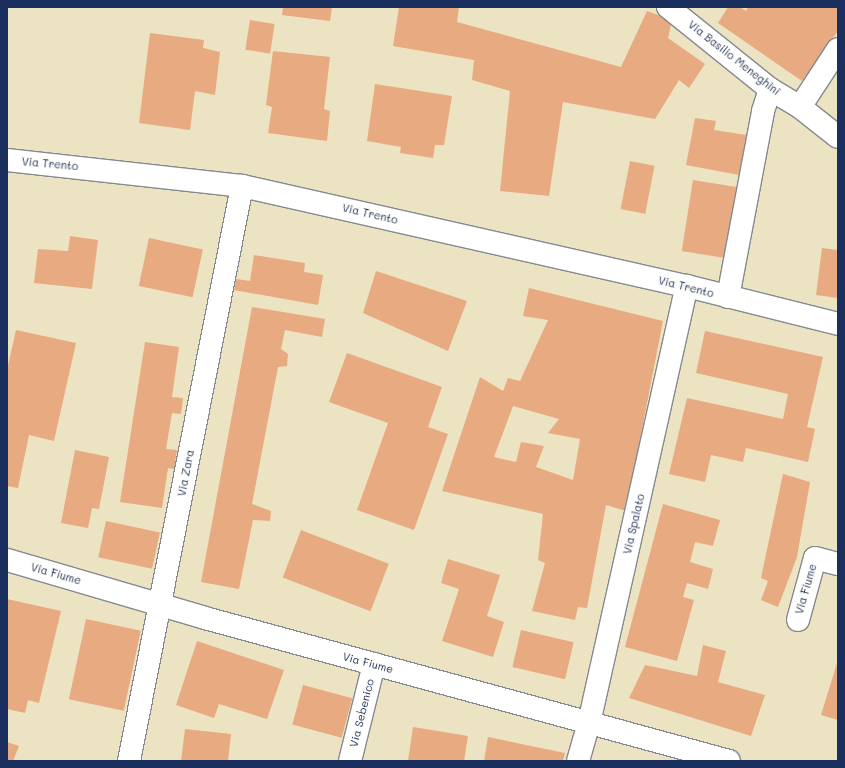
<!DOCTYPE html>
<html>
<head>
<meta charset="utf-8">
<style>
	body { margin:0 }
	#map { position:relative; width:845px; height:768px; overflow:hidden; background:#ece3c2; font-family:Mali,sans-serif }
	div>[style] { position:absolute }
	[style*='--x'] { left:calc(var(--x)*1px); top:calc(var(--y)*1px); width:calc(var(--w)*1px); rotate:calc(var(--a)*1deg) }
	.building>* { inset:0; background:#e7aa81; transform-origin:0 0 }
	.roads { filter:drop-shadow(1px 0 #848990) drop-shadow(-1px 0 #848990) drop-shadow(0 1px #848990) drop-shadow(0 -1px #848990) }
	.street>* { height:22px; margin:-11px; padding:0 11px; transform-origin:11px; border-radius:11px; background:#fff }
	.secondary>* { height:22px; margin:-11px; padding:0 11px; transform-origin:11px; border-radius:11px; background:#fff }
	span { translate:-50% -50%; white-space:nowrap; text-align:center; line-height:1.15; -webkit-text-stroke:3px #fdfcf7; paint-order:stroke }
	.street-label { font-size:11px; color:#1b2f5e }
	.frame { position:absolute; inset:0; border:8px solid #1b2f5e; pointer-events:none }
</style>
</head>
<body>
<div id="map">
	<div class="building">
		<i style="clip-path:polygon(283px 7px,332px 7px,330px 21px,282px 15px)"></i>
		<i style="clip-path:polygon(399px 7px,459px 7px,457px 22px,621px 67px,647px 11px,672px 20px,668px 38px,705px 64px,689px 88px,679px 80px,655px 119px,563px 102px,549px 196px,500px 191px,510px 91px,472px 80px,474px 60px,393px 46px)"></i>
		<i style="clip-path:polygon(728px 7px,740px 7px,746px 11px,748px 7px,838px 7px,838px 31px,802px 81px,718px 23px)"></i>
		<i style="left:250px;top:20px;width:25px;height:30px;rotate:9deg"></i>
		<i style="clip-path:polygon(150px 33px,204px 40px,203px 48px,220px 52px,215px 95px,195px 91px,190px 130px,139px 123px)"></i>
		<i style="clip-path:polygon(273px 51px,330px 57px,324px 109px,330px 111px,327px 141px,268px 133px,272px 107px,266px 105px)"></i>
		<i style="clip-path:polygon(375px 84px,452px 96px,444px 145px,435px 145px,433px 158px,400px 153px,401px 147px,367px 141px)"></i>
		<i style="clip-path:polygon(695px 118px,716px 121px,714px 130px,747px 135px,739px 175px,686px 165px)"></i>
		<i style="left:630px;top:161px;width:25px;height:49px;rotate:11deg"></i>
		<i style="left:693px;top:180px;width:44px;height:72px;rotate:9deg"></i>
		<i style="clip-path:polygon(70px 236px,98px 240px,92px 289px,34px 283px,38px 249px,68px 251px)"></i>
		<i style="left:149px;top:238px;width:55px;height:49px;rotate:12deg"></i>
		<i style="clip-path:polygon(822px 248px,838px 250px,838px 298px,816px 295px)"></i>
		<i style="clip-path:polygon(254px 255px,305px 263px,304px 272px,323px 275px,318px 305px,234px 290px,236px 279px,250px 281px)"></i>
		<i style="clip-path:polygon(376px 271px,467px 301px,448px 351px,363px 313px)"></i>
		<i style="clip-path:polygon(evenodd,529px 288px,663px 321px,626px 511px,606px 505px,587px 608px,578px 607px,575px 620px,532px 611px,545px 563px,538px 560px,543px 514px,442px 491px,480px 377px,503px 391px,508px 378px,520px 381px,548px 320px,523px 316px,529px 288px,513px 406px,559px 419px,548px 433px,580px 439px,573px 480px,536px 467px,544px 446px,521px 442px,516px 462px,494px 457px,513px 406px)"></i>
		<i style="clip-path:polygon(252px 307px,325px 319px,322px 337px,285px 330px,281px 349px,288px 354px,287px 366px,278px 367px,252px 504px,271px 511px,270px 521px,253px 520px,239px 589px,201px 582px)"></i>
		<i style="clip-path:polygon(16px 330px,76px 343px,54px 441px,29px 435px,18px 488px,7px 486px,7px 370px)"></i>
		<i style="clip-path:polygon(705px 331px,823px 357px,807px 427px,815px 429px,808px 462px,746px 448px,743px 462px,711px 455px,705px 482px,669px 474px,687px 398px,783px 419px,788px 394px,696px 373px)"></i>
		<i style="clip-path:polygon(145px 342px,179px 347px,172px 397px,183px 398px,181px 414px,172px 413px,166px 449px,177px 450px,174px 469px,168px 468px,162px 508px,120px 502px)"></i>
		<i style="clip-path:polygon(347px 353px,442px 387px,428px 427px,448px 434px,414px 530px,357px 510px,388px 423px,329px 402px)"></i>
		<i style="clip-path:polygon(75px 450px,109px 457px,99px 509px,92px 508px,88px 528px,61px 523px)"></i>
		<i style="clip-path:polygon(783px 474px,810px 482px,797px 557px,778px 607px,761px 600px,768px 581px,761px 578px)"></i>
		<i style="clip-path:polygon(663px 504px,720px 520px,713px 546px,695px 542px,690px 562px,713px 569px,708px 589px,687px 583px,683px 597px,694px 600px,677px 661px,625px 647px)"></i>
		<i style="left:106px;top:521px;width:55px;height:37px;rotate:12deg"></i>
		<i style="left:301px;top:530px;width:94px;height:51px;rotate:21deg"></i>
		<i style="clip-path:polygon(448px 559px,500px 575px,487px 616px,504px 622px,493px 657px,442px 641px,459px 589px,441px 583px)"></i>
		<i style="clip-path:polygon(7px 599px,61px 611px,39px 703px,28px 700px,25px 713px,7px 709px)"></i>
		<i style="left:86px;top:619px;width:56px;height:82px;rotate:12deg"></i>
		<i style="left:521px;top:630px;width:54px;height:38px;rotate:13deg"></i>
		<i style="clip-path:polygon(197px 641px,284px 670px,267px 719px,219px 704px,214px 718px,176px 705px)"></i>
		<i style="clip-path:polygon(703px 645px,726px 651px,718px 682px,765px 695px,751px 736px,629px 698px,645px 665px,697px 676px)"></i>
		<i style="clip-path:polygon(838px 660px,838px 720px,821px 715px)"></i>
		<i style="left:303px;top:685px;width:51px;height:41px;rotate:15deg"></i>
		<i style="clip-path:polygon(413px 727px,468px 736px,464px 761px,408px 761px)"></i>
		<i style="clip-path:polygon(185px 729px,231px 734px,228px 761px,181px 761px)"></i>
		<i style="clip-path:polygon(488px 737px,565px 753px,563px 761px,484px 761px)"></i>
		<i style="clip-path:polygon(7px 742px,19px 746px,13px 761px,7px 761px)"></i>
	</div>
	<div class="roads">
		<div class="street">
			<i style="--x:668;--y:7;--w:131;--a:38.8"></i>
			<i style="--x:770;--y:89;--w:35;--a:31"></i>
			<i style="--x:800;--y:107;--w:48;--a:38.3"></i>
			<i style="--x:800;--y:107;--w:69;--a:-56.8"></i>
			<i style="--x:728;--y:297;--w:189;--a:-79.3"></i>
			<i style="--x:763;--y:111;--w:23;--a:-72"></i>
			<i style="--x:798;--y:620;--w:64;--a:-74.7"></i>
			<i style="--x:815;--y:558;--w:24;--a:15"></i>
			<i style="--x:129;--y:761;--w:586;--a:-78.88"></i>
			<i style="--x:350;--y:761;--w:100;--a:-76.1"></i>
			<i style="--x:578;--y:761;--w:40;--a:-74"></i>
			<i style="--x:589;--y:723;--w:448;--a:-77.4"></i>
		</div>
		<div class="secondary">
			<i style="--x:7;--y:160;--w:236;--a:6.3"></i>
			<i style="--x:242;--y:186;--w:456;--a:12.7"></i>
			<i style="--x:687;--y:286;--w:156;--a:14.1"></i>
			<i style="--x:7;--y:560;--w:206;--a:16.3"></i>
			<i style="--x:205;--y:618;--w:543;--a:15.26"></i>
		</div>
	</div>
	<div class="street-label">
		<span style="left:734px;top:58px;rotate:38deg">Via Basilio Meneghini</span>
		<span style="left:50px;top:164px;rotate:5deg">Via Trento</span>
		<span style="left:370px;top:214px;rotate:13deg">Via Trento</span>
		<span style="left:686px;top:287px;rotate:14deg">Via Trento</span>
		<span style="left:186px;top:473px;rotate:-79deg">Via Zara</span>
		<span style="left:634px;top:524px;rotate:-77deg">Via Spalato</span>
		<span style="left:56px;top:574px;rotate:16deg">Via Fiume</span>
		<span style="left:806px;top:589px;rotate:-74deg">Via Fiume</span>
		<span style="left:368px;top:663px;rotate:15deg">Via Fiume</span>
		<span style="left:362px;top:713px;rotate:-76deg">Via Sebenico</span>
	</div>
	<div class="frame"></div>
</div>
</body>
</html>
